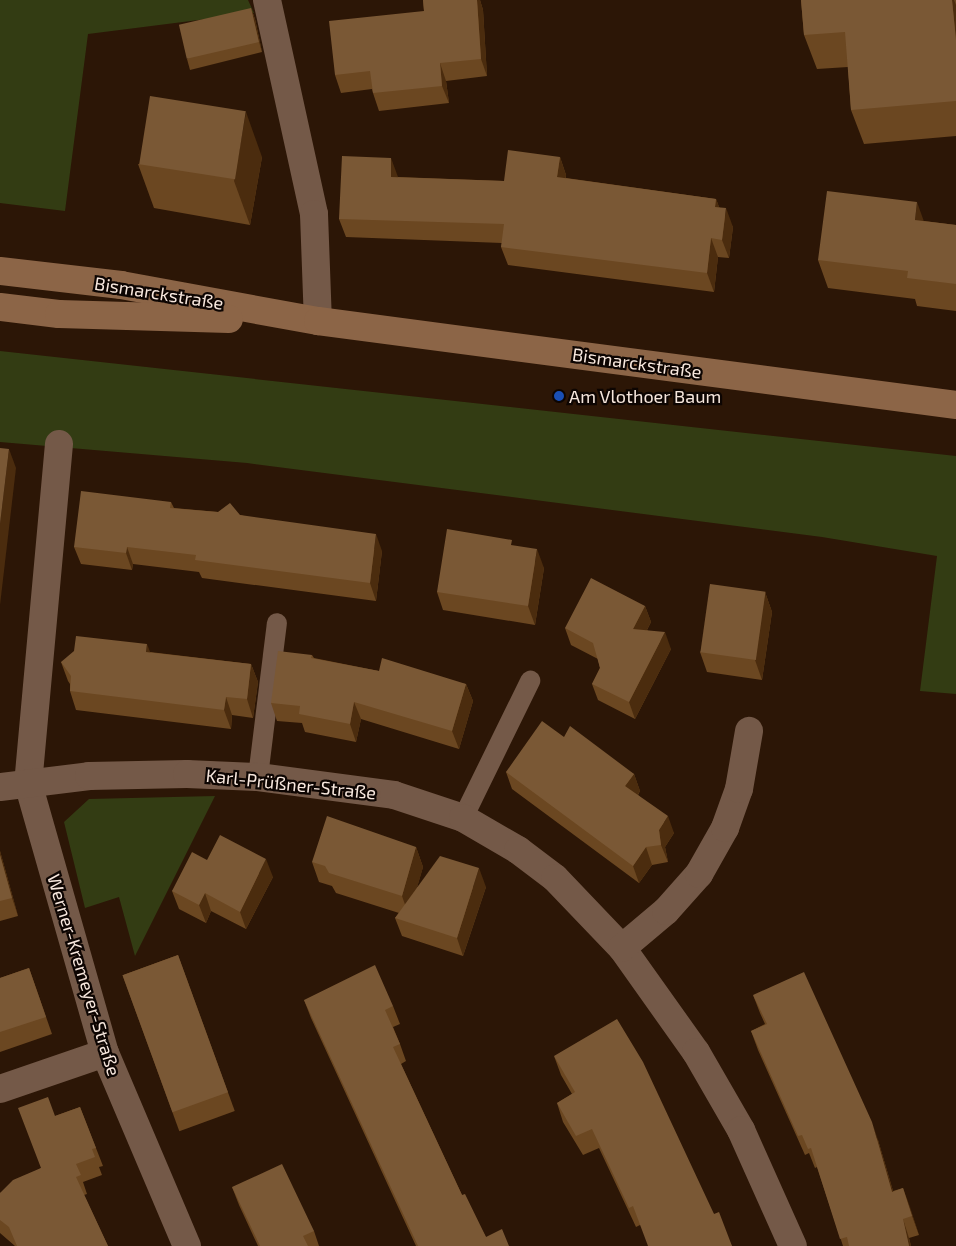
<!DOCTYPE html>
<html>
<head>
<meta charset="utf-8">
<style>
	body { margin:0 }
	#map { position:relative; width:956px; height:1246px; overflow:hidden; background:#2c1606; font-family:"Exo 2",sans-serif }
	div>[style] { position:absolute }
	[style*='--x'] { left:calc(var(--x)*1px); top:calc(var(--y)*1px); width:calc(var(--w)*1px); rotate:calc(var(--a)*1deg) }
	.green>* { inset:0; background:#333c13 }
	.service>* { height:20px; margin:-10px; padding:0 10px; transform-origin:10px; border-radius:10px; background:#745948 }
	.minor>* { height:28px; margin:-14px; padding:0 14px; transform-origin:14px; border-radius:14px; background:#745948 }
	.secondary>* { height:28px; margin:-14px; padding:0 14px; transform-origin:14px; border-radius:14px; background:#8c6547 }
	.wall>* { inset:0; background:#6b4721; transform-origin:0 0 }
	.shaded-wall>* { inset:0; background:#4b2c0e }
	.building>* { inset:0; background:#7a5835; transform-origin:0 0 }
	.dots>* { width:14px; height:14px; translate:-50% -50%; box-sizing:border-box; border:2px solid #0d0502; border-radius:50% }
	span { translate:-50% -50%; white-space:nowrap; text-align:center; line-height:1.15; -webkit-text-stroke:4.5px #0d0502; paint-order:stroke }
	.street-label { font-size:18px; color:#f7e7dd }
	.poi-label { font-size:18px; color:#f7e7dd }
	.left { translate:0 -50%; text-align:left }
</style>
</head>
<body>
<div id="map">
	<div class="green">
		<i style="clip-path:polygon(0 0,248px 0,254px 13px,88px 34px,65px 211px,0 203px)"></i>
		<i style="clip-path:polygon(0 351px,956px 456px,956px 694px,920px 691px,937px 556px,822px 537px,247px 463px,0 442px)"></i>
		<i style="clip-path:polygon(215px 796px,135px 956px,119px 897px,85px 908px,64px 822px,89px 799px)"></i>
	</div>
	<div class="service">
		<i style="--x:258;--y:777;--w:155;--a:-83"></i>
		<i style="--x:463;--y:818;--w:153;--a:-63.9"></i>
	</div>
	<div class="minor">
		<i style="--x:267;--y:0;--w:219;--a:77.6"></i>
		<i style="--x:314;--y:214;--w:107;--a:87.9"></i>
		<i style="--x:59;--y:444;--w:340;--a:95.2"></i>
		<i style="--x:28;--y:783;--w:281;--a:74.1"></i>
		<i style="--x:105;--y:1053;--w:210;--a:67"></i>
		<i style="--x:0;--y:787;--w:90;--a:-7"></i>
		<i style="--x:89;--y:776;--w:98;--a:-1.2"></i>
		<i style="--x:187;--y:774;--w:71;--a:2.4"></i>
		<i style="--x:258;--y:777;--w:137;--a:7.5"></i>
		<i style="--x:394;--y:795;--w:73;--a:18.4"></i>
		<i style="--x:463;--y:818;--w:64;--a:30.2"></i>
		<i style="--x:518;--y:850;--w:46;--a:37.1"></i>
		<i style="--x:555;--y:878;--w:97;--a:46.3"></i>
		<i style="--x:622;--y:948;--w:128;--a:54.6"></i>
		<i style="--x:696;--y:1052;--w:90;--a:60"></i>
		<i style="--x:741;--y:1130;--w:127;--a:65.9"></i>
		<i style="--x:622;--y:948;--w:57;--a:-40.1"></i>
		<i style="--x:666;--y:911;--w:50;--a:-48.3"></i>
		<i style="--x:699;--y:874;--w:53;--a:-60.5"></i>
		<i style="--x:725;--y:828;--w:41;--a:-70.3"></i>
		<i style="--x:739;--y:789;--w:59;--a:-80.2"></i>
		<i style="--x:0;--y:1089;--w:111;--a:-18.9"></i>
	</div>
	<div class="secondary">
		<i style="--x:0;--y:271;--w:122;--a:6.6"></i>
		<i style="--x:121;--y:285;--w:200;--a:10.4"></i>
		<i style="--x:318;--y:321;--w:644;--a:7.5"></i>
		<i style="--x:0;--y:307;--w:59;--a:6.8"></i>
		<i style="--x:59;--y:314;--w:170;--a:1.7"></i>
	</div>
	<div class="wall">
		<i style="clip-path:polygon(423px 0,480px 0,483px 10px,487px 76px,446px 81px,449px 103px,379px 111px,373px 93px,372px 89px,341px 93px,335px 75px,424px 11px)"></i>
		<i style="clip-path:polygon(801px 0,956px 0,956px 136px,864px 144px,851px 110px,848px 67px,817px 69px,804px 35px)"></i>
		<i style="clip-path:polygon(251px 8px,255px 19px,262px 52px,190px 70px,187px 59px)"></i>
		<i style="clip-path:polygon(262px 157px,250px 225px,154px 208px,138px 164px)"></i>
		<i style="clip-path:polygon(560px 157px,566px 175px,566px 178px,716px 199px,719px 207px,733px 227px,729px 258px,718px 257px,714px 292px,508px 265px,501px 247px,502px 243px,346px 237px,339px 219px,398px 177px,504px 181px)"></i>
		<i style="clip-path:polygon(924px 221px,956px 225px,956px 311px,917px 306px,915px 299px,828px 288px,818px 260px)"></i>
		<i style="clip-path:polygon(171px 502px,174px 508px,218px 512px,240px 515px,382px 551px,376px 601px,202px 578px,199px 572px,133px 564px,132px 570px,81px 564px,74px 547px)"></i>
		<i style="clip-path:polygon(514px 546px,544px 568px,535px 625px,443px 610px,437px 592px)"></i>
		<i style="clip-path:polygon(765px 592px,772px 612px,762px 680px,707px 672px,700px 652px)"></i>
		<i style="clip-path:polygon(645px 606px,651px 622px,647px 630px,671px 649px,635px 719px,598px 700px,592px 684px,600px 668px,598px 659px,571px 645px,565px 628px)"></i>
		<i style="clip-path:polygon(150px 652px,251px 664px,258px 682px,253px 718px,232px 715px,231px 729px,76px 710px,70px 691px,70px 684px,68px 681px,61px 662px)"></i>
		<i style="clip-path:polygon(312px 655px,314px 658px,379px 671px,466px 684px,473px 701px,459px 749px,361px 719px,356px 742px,305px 732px,302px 723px,277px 721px,271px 703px)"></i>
		<i style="clip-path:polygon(564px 737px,634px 774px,640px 791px,638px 795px,674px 833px,665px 847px,668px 862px,652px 865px,639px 883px,512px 789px,506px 772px)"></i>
		<i style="clip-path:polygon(416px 847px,423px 867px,417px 887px,486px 887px,463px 956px,402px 936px,395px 918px,399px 913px,336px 893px,332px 886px,319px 882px,312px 862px)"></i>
		<i style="clip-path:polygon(0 851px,18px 916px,0 921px)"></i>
		<i style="clip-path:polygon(207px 860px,273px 877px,246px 929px,211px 911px,206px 923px,179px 909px,172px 891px)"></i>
		<i style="left:178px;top:955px;width:166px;height:59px;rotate:70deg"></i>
		<i style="clip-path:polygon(29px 968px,52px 1034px,0 1052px,0 978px)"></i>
		<i style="clip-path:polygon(753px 995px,878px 1140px,893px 1191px,903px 1188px,919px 1235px,909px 1238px,911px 1246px,843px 1246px,817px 1167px,815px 1168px,809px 1153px,805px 1155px,758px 1050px,751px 1031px,765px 1024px,760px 1013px)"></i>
		<i style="clip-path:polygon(304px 1000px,393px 1006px,400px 1024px,393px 1027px,400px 1044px,406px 1061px,401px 1064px,462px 1195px,486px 1237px,509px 1246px,416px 1246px,311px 1018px)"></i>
		<i style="clip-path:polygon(554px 1056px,714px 1214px,732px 1246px,640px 1225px,636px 1227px,599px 1148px,583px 1155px,563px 1122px,557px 1103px,572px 1094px,561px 1075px)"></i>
		<i style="clip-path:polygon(80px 1107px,103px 1166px,99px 1167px,102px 1175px,83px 1182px,87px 1194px,84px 1195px,108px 1246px,15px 1246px,0 1233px,0 1193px,41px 1168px,55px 1116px)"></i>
		<i style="clip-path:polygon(232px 1187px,314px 1231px,319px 1246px,258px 1246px,239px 1205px)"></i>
	</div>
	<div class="shaded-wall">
		<i style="clip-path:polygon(477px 0,480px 0,483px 10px,487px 76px,481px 59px)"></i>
		<i style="clip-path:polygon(952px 0,954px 0,956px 5px,956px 40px)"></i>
		<i style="clip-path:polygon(251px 8px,255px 19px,262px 52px,259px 42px)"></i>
		<i style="clip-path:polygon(440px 63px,446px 81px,449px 103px,442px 86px)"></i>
		<i style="clip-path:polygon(246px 112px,262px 157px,250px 225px,234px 181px)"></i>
		<i style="clip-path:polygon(560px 157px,566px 175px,564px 195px,557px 177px)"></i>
		<i style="clip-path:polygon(391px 158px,398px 177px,398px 196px,391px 177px)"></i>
		<i style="clip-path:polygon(716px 199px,723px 217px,715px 207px)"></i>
		<i style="clip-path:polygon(917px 202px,927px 230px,915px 220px)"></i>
		<i style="clip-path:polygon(726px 208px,733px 227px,729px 258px,722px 240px)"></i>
		<i style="clip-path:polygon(711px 238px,718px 257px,714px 292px,707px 273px)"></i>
		<i style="clip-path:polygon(9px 449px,16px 468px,0 605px,0 524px)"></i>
		<i style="clip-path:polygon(376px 534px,382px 551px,376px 601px,370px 583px)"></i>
		<i style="clip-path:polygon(127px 547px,133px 564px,132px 570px,126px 553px)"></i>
		<i style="clip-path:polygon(537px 549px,544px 568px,535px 625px,528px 606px)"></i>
		<i style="clip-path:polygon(765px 592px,772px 612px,762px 680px,755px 660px)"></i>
		<i style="clip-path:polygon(645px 606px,651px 622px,639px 645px,633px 629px)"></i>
		<i style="clip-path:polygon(665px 632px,671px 649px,635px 719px,629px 702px)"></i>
		<i style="clip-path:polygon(147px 644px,154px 662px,146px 652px)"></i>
		<i style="clip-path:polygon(251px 664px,258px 682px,253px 718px,247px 699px)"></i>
		<i style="clip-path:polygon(466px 684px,473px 701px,459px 749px,452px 731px)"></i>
		<i style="clip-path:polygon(226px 697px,232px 715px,231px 729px,224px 710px)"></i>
		<i style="clip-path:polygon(354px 702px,361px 719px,356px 742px,350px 724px)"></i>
		<i style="clip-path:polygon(634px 774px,640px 791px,632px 803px,625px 786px)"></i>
		<i style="clip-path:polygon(668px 816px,674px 833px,665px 847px,668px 862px,661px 845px,659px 830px)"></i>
		<i style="clip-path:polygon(416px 847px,423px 867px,409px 916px,402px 896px)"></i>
		<i style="clip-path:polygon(646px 847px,652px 865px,639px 883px,633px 866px)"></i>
		<i style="clip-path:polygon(0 851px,2px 858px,18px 916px,12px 898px,0 855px)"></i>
		<i style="clip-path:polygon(266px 859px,273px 877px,246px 929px,240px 912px)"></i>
		<i style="clip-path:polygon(479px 868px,486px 887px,463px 956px,457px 938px)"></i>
		<i style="clip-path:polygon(205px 893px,211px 911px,206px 923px,199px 905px)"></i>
		<i style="clip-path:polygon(872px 1122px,878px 1140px,899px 1211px,892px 1192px)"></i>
		<i style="clip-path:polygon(903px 1188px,910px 1207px,919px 1235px,912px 1216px)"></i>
		<i style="clip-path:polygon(903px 1219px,909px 1238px,911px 1246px,909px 1246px)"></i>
	</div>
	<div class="building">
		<i style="clip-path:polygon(423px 0,477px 0,481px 59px,440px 63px,442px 86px,373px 93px,370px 71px,335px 75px,329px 21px,424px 11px)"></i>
		<i style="clip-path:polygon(801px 0,952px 0,956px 40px,956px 101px,851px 110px,845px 32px,804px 35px)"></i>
		<i style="left:251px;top:8px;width:35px;height:74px;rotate:77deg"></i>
		<i style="left:150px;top:96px;width:97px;height:69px;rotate:9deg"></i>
		<i style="clip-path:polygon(508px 150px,560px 157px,557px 177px,716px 199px,715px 207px,726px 208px,722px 240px,711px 238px,707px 273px,501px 247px,504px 224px,339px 219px,342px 156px,391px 158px,391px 177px,504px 181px)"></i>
		<i style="clip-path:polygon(827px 191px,917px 202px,915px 220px,956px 225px,956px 284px,907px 278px,908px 271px,818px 260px)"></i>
		<i style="clip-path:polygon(0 448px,9px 449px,0 524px)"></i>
		<i style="clip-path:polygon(81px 491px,171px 502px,170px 508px,218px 512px,230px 503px,240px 515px,376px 534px,370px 583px,195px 560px,196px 555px,127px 547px,126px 553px,74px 547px)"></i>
		<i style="clip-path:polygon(447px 529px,512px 540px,511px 545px,537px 549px,528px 606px,437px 592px)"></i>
		<i style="clip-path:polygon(591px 578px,645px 606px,633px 629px,665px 632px,629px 702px,592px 684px,600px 668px,593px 643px,565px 628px)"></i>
		<i style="left:710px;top:584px;width:56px;height:69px;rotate:8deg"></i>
		<i style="clip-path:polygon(76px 636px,147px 644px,146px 652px,251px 664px,247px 699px,226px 697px,224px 710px,70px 691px,71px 676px,61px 662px,74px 651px)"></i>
		<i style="clip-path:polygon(278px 651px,312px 655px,311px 658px,379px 671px,382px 658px,466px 684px,452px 731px,354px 702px,350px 724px,299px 714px,300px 706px,271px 703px)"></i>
		<i style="clip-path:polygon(542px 721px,564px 737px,570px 726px,634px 774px,625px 786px,668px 816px,659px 830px,661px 845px,646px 847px,633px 866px,506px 772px)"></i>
		<i style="clip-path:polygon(327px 816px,416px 847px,402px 896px,329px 873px,325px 866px,312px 862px)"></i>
		<i style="clip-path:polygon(220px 835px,266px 859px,240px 912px,205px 893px,199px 905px,172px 891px,192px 852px,207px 860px)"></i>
		<i style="clip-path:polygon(0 855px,12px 898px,0 901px)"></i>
		<i style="clip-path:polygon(440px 856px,479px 868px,457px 938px,395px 918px)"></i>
		<i style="left:178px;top:955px;width:146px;height:59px;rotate:70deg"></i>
		<i style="clip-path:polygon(375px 965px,393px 1006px,385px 1010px,400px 1044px,393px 1047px,462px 1195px,465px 1194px,486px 1237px,502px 1229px,509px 1246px,418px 1246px,304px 1000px)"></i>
		<i style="clip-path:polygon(29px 968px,46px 1017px,0 1032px,0 978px)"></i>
		<i style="clip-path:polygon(804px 972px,872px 1122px,892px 1192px,903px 1188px,912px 1216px,903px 1219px,909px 1246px,849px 1246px,847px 1237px,840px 1239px,811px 1148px,808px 1149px,802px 1135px,798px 1136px,751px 1031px,767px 1024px,753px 995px)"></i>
		<i style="clip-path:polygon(617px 1019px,643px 1062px,714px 1214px,719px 1212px,732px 1246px,648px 1246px,633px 1206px,629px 1208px,592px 1129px,576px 1136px,557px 1103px,575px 1092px,554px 1056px)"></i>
		<i style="clip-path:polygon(48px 1097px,55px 1116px,80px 1107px,96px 1148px,92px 1149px,95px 1157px,76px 1164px,81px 1175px,76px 1177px,108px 1246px,17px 1246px,9px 1227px,0 1220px,0 1193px,13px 1180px,41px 1168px,18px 1108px)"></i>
		<i style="clip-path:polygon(282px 1164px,314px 1231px,303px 1236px,308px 1246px,260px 1246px,232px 1187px)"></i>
	</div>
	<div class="dots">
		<i style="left:559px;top:396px;background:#1a4fb4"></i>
	</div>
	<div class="street-label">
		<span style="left:159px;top:293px;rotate:9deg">Bismarckstraße</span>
		<span style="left:637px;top:363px;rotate:8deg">Bismarckstraße</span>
		<span style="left:291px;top:784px;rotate:6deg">Karl-Prüßner-Straße</span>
		<span style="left:84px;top:975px;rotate:73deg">Werner-Kremeyer-Straße</span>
	</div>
	<div class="poi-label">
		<span class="left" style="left:569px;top:396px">Am Vlothoer Baum</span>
	</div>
</div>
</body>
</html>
